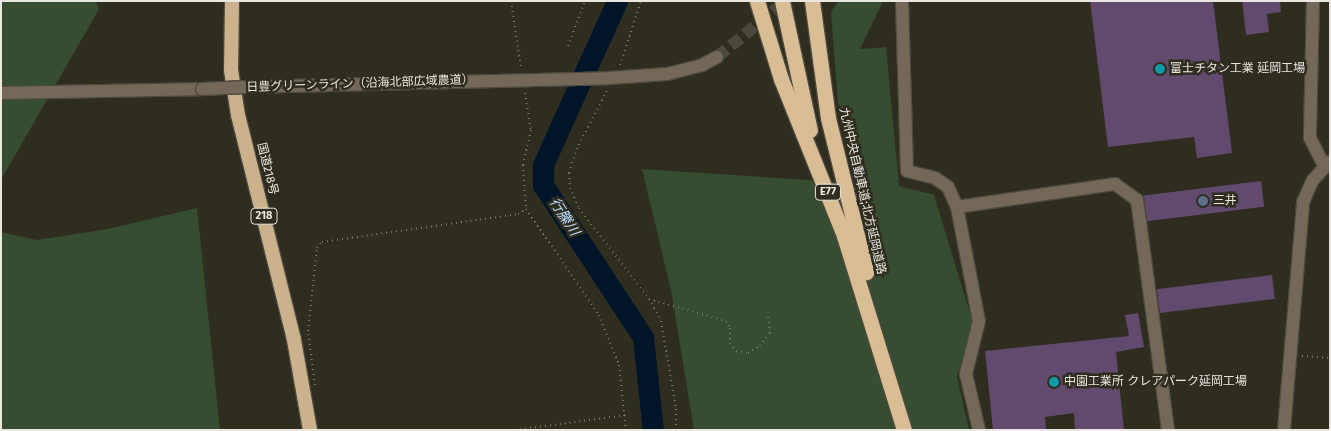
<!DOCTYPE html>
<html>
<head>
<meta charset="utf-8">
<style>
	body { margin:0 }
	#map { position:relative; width:1331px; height:431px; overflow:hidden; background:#2f2c20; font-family:"Fira Sans","Noto Sans JP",sans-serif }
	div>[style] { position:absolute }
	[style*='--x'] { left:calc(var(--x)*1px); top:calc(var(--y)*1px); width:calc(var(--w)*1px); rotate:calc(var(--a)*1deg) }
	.green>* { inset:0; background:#374d32 }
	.river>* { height:21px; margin:-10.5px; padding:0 10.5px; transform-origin:10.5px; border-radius:10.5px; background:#001628 }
	.building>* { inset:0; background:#614a6d; transform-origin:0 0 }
	.tertiary-tunnel>* { height:12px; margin-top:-6px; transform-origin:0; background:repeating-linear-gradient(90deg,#4b483d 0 12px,transparent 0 18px) }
	.path>* { height:2px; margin-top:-1px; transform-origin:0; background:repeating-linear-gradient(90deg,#7b786e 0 1px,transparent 0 5px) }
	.roads { filter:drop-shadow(1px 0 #4d4a3f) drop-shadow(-1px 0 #4d4a3f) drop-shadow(0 1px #4d4a3f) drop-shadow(0 -1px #4d4a3f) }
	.minor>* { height:12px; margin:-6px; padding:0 6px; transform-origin:6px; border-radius:6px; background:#746959 }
	.tertiary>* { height:12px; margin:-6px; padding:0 6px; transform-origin:6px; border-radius:6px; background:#746959 }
	.trunk>* { height:14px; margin:-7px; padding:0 7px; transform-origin:7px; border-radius:7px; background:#cbb28d }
	.motorway>* { height:15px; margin:-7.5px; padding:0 7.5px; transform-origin:7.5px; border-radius:7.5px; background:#d9bd95 }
	.bridges { filter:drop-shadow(1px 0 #4d4a3f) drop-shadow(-1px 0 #4d4a3f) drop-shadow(0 1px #4d4a3f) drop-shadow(0 -1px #4d4a3f) }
	.tertiary-bridge>* { height:12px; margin:-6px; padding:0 6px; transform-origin:6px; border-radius:6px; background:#746959 }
	.dots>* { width:14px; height:14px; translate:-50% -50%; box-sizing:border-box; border:2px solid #2f2c20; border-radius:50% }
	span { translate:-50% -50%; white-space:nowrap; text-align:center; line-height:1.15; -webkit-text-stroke:5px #2f2c20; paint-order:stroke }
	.shield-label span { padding:1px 4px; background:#2f2c20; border:1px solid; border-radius:4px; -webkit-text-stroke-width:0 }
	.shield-label { font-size:11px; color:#eae7e0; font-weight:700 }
	.poi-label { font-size:12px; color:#eae7e0 }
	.left { translate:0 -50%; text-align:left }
	.street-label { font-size:12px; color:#eae7e0 }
	.water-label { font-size:14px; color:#bce0fd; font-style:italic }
	.frame { position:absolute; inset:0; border:2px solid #eae7e0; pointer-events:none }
</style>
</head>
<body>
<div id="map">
	<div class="green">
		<i style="clip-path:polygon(1px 1px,95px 1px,99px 9px,1px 180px)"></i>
		<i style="clip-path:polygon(838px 1px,883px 1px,860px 49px,886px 47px,899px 186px,934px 195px,973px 323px,957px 377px,969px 430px,694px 430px,671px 290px,642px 169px,855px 183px,838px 104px,831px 13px)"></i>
		<i style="clip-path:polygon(197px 208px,220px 430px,1px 430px,1px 232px,37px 240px,108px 229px)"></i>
	</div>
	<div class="river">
		<i style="--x:617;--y:1;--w:180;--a:114.3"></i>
		<i style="--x:543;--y:165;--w:20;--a:90"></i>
		<i style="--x:543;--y:185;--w:182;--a:56.7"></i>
		<i style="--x:643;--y:337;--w:94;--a:83.9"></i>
	</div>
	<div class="building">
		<i style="clip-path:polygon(1090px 1px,1213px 1px,1232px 153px,1197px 158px,1194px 137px,1108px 147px)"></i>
		<i style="clip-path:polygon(1242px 1px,1280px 2px,1281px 12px,1267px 14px,1269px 32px,1246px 35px)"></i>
		<i style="left:1261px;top:181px;width:26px;height:118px;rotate:83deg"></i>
		<i style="left:1272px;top:275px;width:24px;height:116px;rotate:83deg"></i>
		<i style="clip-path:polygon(1138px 313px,1144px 347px,1116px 352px,1124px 430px,1075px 430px,1074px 413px,1045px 417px,1046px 430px,993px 430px,985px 351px,1129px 336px,1125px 315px)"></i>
	</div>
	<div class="tertiary-tunnel">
		<i style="--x:717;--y:57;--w:89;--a:-39.1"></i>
	</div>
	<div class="path">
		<i style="--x:511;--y:1;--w:68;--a:81.5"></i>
		<i style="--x:568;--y:46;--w:48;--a:-69.3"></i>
		<i style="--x:620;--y:65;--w:67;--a:-71.8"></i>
		<i style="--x:607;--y:91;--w:64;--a:117.8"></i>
		<i style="--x:577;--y:148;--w:26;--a:108"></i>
		<i style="--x:569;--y:173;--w:15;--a:86"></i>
		<i style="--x:570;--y:188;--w:22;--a:66"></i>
		<i style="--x:579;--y:208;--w:115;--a:52.4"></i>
		<i style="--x:649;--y:299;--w:25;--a:61"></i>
		<i style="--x:661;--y:321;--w:89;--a:80.3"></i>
		<i style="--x:676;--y:409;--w:21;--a:90"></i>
		<i style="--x:525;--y:93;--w:37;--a:81"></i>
		<i style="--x:531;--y:130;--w:36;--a:103"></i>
		<i style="--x:523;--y:165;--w:44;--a:86.1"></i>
		<i style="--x:526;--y:209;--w:129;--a:55.4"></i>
		<i style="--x:599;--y:315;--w:54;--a:68.2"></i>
		<i style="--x:619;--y:365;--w:65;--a:83.9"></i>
		<i style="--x:649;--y:299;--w:80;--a:15.9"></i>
		<i style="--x:726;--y:321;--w:8;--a:60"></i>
		<i style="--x:730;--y:328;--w:15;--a:90"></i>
		<i style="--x:730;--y:343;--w:10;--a:53"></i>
		<i style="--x:736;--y:351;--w:12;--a:9"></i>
		<i style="--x:748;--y:353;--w:14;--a:-30"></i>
		<i style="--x:760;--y:346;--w:16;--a:-52"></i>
		<i style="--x:770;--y:333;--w:17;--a:-97"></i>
		<i style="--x:1302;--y:356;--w:28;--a:4"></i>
		<i style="--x:315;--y:385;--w:54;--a:-97.4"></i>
		<i style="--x:308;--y:331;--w:83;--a:-83.8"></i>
		<i style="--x:317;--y:248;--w:8;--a:-50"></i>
		<i style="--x:322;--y:242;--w:198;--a:-8.1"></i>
		<i style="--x:518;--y:214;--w:9;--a:-32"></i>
		<i style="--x:515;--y:430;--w:112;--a:-7.7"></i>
	</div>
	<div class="roads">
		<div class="minor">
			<i style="--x:902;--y:1;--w:170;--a:88.3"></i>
			<i style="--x:907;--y:171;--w:29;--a:14"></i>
			<i style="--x:935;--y:178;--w:16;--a:35"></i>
			<i style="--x:948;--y:187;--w:22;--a:66"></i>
			<i style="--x:957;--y:207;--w:116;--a:79.1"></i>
			<i style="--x:979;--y:321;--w:55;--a:103.8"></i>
			<i style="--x:966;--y:374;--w:57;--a:76.9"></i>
		</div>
		<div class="tertiary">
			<i style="--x:1313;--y:1;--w:137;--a:91.3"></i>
			<i style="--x:1310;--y:138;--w:30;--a:63"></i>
			<i style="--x:247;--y:87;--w:362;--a:-1.4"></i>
			<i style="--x:609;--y:78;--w:58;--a:-3.9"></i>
			<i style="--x:667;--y:74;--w:36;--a:-14"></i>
			<i style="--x:702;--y:65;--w:17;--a:-28"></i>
			<i style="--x:1;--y:93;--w:201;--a:-1.1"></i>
			<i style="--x:957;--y:207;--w:160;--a:-8.3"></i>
			<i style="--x:1115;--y:184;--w:27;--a:36"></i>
			<i style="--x:1137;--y:200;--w:232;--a:82.3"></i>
			<i style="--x:1284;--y:430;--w:229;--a:-85.2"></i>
			<i style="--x:1303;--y:202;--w:24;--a:-66"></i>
			<i style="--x:1313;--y:180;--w:25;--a:-47"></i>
		</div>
		<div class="trunk">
			<i style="--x:232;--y:1;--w:69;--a:90.8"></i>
			<i style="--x:231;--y:70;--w:46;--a:81.2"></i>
			<i style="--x:238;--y:115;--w:232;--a:76"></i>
			<i style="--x:294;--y:340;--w:91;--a:79.9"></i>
		</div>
		<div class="motorway">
			<i style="--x:757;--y:1;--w:82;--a:72.9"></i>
			<i style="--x:781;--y:79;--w:169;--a:68.1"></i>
			<i style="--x:844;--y:236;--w:203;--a:72.8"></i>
			<i style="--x:782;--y:1;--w:132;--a:77.8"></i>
			<i style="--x:812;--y:1;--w:118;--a:82.2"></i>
			<i style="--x:828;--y:118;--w:159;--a:76.1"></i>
		</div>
	</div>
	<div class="bridges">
		<div class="tertiary-bridge">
			<i style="--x:202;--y:89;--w:45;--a:-2.5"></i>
		</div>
	</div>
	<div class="dots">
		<i style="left:1160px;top:69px;background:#0f9aa8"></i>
		<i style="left:1203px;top:201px;background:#5c6f8a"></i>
		<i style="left:1054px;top:382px;background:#0f9aa8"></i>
	</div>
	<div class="shield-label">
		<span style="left:828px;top:192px">E77</span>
		<span style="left:264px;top:216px">218</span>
	</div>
	<div class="poi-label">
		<span class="left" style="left:1170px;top:69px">富士チタン工業 延岡工場</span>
		<span class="left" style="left:1213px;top:201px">三井</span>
		<span class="left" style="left:1064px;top:382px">中園工業所 クレアパーク延岡工場</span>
	</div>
	<div class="street-label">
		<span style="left:360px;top:84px;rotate:-2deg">日豊グリーンライン（沿海北部広域農道）</span>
		<span style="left:267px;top:169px;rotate:76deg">国道218号</span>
		<span style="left:862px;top:191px;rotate:77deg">九州中央自動車道;北方延岡道路</span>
	</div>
	<div class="water-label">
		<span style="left:564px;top:217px;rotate:57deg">行縢川</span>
	</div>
	<div class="frame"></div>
</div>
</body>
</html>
